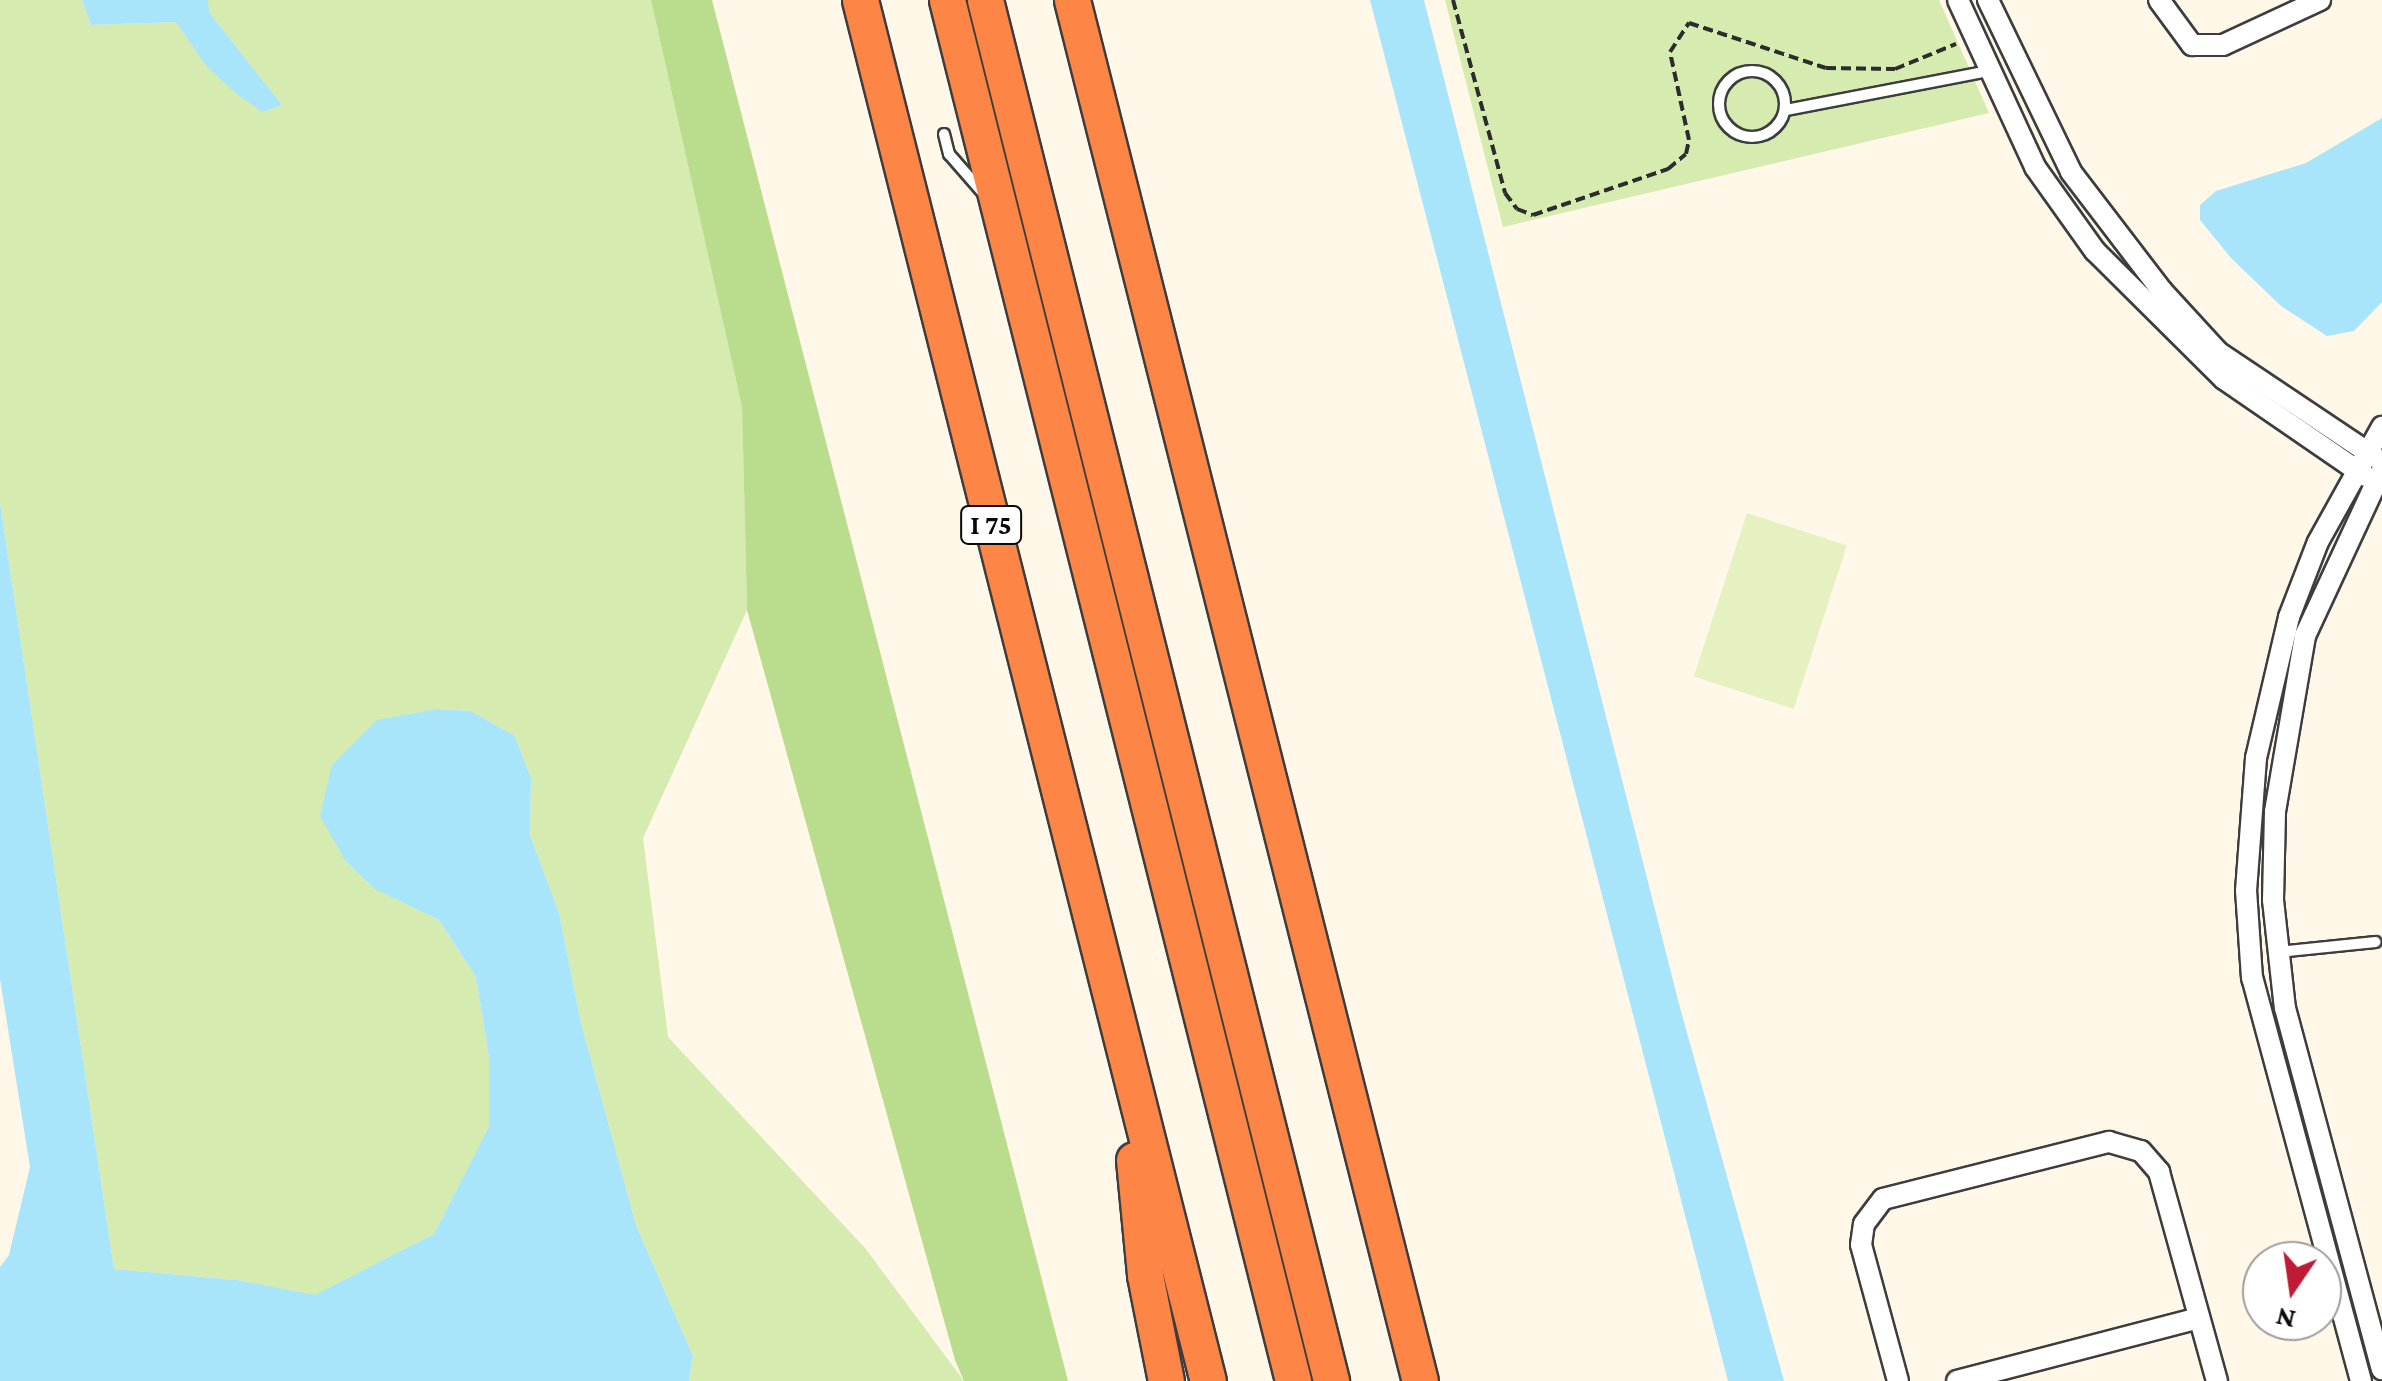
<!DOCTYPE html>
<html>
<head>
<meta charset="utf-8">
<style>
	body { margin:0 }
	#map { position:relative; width:2382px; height:1381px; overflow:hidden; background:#fff7e7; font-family:"Crimson Pro",serif }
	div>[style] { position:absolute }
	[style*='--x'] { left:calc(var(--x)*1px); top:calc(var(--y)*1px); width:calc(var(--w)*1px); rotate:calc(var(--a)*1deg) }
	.green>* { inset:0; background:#d5ebaf }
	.forest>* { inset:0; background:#badc8d }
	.pitch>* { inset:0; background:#e6f1c1; transform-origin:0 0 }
	.water>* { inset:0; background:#a8e5fa }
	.path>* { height:4px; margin-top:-2px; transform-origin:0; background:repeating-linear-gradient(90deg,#2c2c2c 0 10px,transparent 0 15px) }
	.roads { filter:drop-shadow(2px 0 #3d3d3d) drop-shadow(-2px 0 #3d3d3d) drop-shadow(0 2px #3d3d3d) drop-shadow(0 -2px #3d3d3d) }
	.lane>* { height:10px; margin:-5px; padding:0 5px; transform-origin:5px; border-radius:5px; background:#fff }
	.lane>.ring { margin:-5px; padding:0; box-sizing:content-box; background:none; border:10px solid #fff; border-radius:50% }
	.street>* { height:20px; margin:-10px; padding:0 10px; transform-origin:10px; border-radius:10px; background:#fff }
	.highway>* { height:35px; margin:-17.5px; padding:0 17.5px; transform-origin:17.5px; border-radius:17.5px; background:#fd8546 }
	span { translate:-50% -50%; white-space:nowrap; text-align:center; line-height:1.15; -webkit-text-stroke:10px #fff; paint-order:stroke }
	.shield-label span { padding:2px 8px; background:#fff; border:2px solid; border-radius:8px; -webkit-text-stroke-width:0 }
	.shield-label { font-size:28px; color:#0a0a0a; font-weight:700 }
	.north { position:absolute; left:2242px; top:1241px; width:100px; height:100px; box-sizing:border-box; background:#fff; border:2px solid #9d9d9d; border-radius:50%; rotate:193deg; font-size:28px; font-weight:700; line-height:40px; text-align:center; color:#0a0a0a }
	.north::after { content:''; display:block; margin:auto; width:35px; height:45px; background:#c01b36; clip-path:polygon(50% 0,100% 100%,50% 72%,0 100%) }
</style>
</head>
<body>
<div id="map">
	<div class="green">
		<i style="clip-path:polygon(0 0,82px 0,91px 25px,176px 22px,263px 112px,282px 105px,208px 11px,208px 0,651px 0,742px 407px,747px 610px,643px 838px,668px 1037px,865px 1248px,964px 1381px,689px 1381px,693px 1356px,636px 1225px,581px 1023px,559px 913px,530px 835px,531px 778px,515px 736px,471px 711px,438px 709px,375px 888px,439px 920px,476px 977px,489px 1058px,490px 1128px,434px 1234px,315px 1296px,237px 1280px,114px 1269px,0 502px)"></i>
		<i style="clip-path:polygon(1445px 0,1939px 0,1989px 113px,1503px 227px)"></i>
	</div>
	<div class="forest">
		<i style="clip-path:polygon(651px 0,712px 0,1068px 1381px,964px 1381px,955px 1360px,747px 610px,742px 407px)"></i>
	</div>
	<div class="pitch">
		<i style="left:1747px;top:513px;width:105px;height:172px;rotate:18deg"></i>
	</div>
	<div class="water">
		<i style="clip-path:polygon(82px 0,208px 0,209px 12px,282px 105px,263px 112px,238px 95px,207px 67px,176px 22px,91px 25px)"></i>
		<i style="clip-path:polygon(1370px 0,1424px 0,1679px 1004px,1784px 1381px,1728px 1381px)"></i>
		<i style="clip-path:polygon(2382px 118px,2382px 302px,2354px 331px,2327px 336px,2281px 306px,2231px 258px,2200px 220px,2200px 205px,2216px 191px,2306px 163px)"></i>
		<i style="clip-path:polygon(0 502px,114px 1269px,237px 1280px,315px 1295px,434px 1234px,489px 1127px,489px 1058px,476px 977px,439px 920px,375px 889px,345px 860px,320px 816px,332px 765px,377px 720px,438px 709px,471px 711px,515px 736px,531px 778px,530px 835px,559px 913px,581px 1023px,636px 1225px,693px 1356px,689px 1381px,0 1381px,0 1267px,9px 1255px,30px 1167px,0 979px)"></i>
	</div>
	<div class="path">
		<i style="--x:1453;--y:0;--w:200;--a:74.9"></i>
		<i style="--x:1505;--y:193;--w:20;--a:53"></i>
		<i style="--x:1517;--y:209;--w:17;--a:21"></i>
		<i style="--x:1533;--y:215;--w:143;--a:-18.8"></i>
		<i style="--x:1668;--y:169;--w:23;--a:-40"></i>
		<i style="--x:1686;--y:154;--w:14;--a:-78"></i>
		<i style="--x:1689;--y:140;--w:90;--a:-102.2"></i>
		<i style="--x:1670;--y:52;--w:35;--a:-57"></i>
		<i style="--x:1689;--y:23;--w:144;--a:18.2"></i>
		<i style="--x:1826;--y:68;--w:69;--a:0.8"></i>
		<i style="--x:1895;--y:69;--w:66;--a:-22.3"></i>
	</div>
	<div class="roads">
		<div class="lane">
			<i class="ring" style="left:1719px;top:71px;width:56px;height:56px"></i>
			<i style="--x:1786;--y:110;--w:207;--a:-10.9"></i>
			<i style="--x:944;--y:134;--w:21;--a:76"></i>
			<i style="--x:949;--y:154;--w:53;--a:48.8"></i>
			<i style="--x:2278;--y:952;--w:98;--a:-5.9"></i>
		</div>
		<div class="street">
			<i style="--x:1958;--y:0;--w:184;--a:65.2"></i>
			<i style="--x:2035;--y:167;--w:103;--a:54.5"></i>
			<i style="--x:2095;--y:251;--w:182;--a:44.8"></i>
			<i style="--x:2224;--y:379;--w:171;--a:34.5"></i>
			<i style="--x:1988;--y:0;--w:191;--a:64.2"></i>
			<i style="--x:2071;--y:172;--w:150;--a:52.6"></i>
			<i style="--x:2162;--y:291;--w:83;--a:47.4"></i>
			<i style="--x:2218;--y:352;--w:189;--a:33.8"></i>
			<i style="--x:2159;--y:0;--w:56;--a:53.7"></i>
			<i style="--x:2192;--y:45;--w:31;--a:0"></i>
			<i style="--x:2223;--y:45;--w:107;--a:-24.9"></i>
			<i style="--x:2382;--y:470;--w:183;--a:114.9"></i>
			<i style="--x:2305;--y:636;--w:179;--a:99.7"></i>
			<i style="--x:2275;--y:812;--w:88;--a:91.3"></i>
			<i style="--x:2273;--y:900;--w:109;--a:83.7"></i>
			<i style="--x:2285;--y:1008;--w:374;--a:75"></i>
			<i style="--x:1898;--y:1381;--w:141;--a:-105.2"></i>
			<i style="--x:1861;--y:1245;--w:21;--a:-82"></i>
			<i style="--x:1864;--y:1224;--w:31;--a:-53"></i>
			<i style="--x:1883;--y:1199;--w:233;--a:-14.2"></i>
			<i style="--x:2109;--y:1142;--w:33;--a:16"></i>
			<i style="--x:2141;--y:1151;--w:28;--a:49"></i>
			<i style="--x:2159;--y:1172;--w:217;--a:74.5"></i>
			<i style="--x:1957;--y:1381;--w:250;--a:-14.6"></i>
			<i style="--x:2361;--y:1381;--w:417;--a:-105.1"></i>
			<i style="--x:2252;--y:978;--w:87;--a:-93.9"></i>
			<i style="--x:2246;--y:891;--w:133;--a:-85.7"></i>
			<i style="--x:2256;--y:758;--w:145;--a:-76.8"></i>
			<i style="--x:2289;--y:617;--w:80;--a:-68.9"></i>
			<i style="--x:2318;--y:542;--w:132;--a:-60.9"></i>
		</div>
		<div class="highway">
			<i style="--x:860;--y:0;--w:1424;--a:75.86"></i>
			<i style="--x:947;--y:0;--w:1424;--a:75.93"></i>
			<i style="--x:985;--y:0;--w:1424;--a:75.93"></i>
			<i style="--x:1072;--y:0;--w:1424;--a:75.86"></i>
			<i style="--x:1134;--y:1160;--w:116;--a:84.5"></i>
			<i style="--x:1145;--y:1275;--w:108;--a:78.8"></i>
		</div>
	</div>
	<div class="shield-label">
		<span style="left:991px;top:525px">I 75</span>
	</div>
	<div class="north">N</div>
</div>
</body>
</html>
